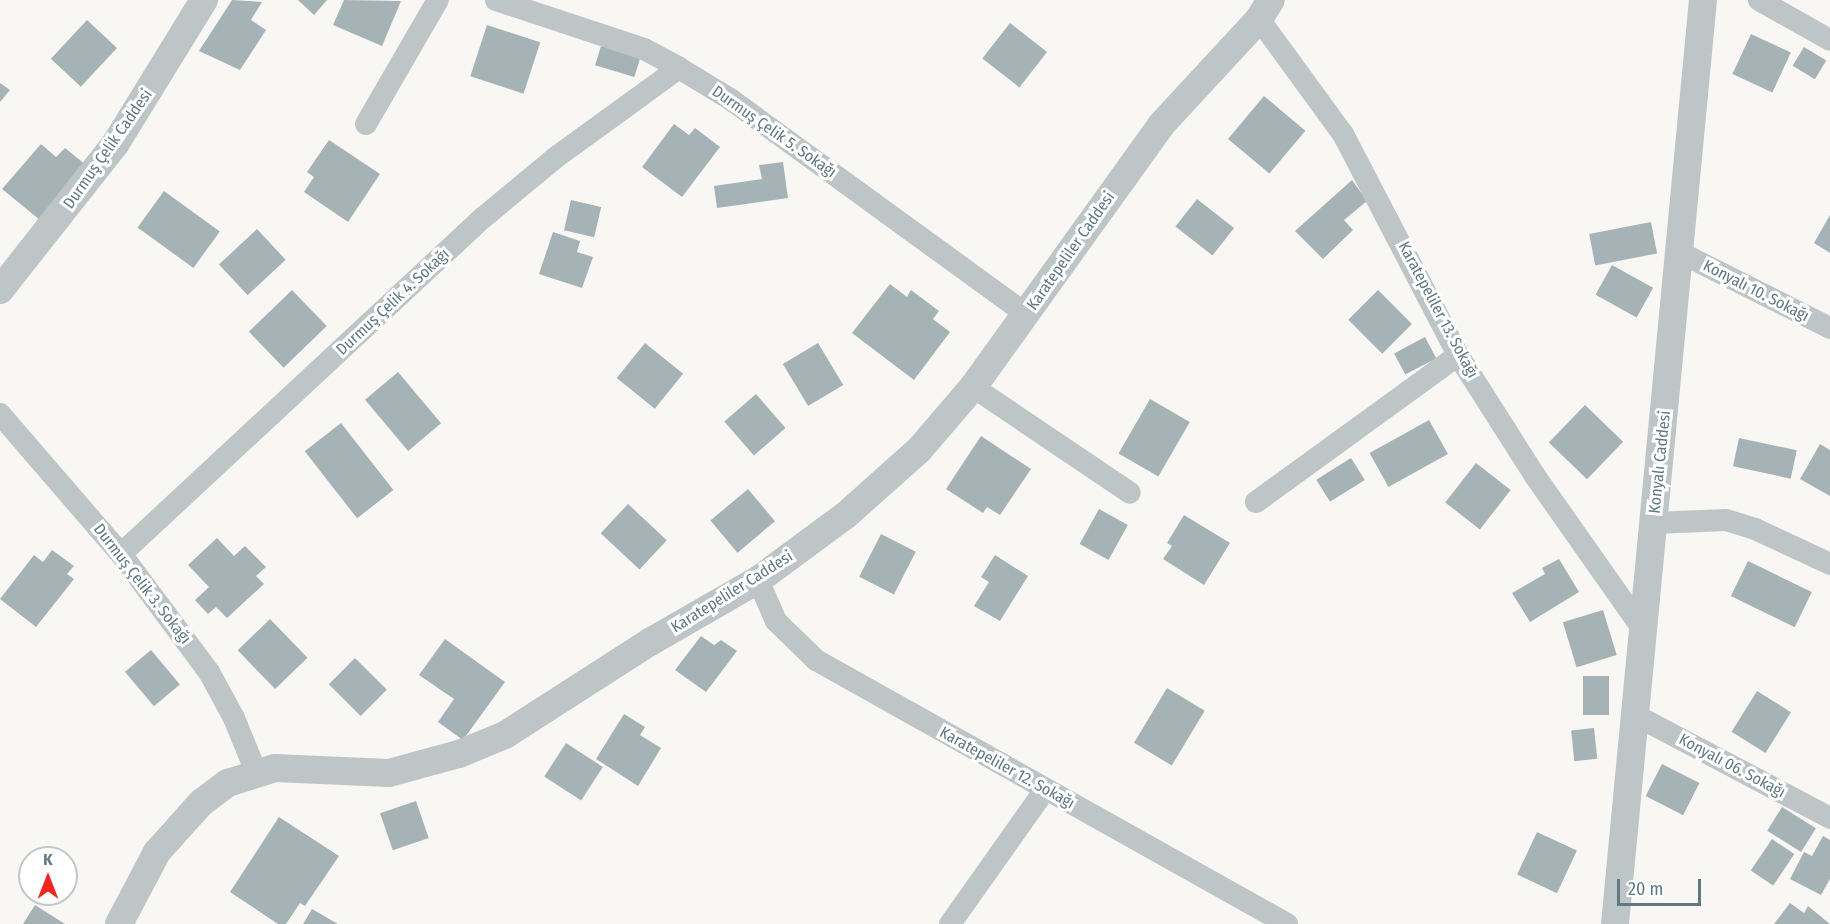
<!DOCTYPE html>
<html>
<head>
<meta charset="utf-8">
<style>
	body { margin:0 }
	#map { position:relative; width:1830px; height:924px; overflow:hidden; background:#f8f7f4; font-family:"Fira Sans Condensed",sans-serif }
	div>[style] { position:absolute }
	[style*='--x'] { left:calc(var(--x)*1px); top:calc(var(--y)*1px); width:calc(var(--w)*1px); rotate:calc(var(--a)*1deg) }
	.building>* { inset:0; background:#a6b3b6; transform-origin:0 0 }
	.minor>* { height:22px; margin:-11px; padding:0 11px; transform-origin:11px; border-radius:11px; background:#bdc5c7 }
	.tertiary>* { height:28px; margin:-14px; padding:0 14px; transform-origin:14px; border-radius:14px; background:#bdc5c7 }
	span { translate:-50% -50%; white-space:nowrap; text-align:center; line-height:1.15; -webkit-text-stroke:6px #fff; paint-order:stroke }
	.street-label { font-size:16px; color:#607981 }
	.north { position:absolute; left:18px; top:846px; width:60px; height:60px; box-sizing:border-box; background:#fff; border:2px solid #bfc9cd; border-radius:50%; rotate:0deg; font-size:16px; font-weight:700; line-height:24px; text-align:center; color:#607981 }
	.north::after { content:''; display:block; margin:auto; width:21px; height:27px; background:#ef281d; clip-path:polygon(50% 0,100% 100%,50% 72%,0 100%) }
	.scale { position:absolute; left:1617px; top:879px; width:84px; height:27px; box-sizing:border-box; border:3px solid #607981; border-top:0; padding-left:8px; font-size:18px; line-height:21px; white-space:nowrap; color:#607981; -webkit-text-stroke:4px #fff; paint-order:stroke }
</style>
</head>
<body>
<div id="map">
	<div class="building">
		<i style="clip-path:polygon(232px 0,262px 2px,251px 20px,266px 30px,240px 70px,199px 51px)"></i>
		<i style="clip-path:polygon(298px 0,327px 0,314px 15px)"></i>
		<i style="clip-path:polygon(344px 0,401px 1px,382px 46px,333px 25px)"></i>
		<i style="left:87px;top:20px;width:41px;height:53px;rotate:43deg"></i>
		<i style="left:1010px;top:23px;width:47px;height:45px;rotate:38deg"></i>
		<i style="left:487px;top:25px;width:56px;height:54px;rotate:18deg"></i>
		<i style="left:1751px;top:34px;width:44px;height:44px;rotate:25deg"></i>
		<i style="left:601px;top:46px;width:41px;height:20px;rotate:17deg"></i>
		<i style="left:1804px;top:47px;width:26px;height:22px;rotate:31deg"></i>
		<i style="clip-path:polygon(0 83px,10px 90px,0 102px)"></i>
		<i style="left:1264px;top:96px;width:54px;height:56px;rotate:40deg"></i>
		<i style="clip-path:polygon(674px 124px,689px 135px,695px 128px,720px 147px,682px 197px,642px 167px)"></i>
		<i style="clip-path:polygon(329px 140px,380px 174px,348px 222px,304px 192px,314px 177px,307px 172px)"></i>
		<i style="clip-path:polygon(41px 144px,56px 157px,65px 148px,86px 165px,40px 220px,2px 189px)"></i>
		<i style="clip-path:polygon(783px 162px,788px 198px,717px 208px,714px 186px,762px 179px,759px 165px)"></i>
		<i style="clip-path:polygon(1352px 180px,1367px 201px,1344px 220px,1353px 230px,1323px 259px,1295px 231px)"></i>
		<i style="left:164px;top:191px;width:69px;height:45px;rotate:36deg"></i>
		<i style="left:1197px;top:199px;width:47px;height:35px;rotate:38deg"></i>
		<i style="left:571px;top:200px;width:31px;height:31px;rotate:13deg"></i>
		<i style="clip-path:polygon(1830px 215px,1830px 253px,1814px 243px)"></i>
		<i style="left:1651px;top:222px;width:32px;height:63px;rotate:79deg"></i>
		<i style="left:257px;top:229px;width:42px;height:52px;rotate:47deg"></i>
		<i style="clip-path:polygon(553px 232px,580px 241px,577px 252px,593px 257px,582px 288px,539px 274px)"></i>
		<i style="left:1612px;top:265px;width:47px;height:34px;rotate:29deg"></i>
		<i style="clip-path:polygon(890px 284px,907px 297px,911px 290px,939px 311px,933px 319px,950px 332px,914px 380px,852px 333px)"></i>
		<i style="left:292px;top:290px;width:50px;height:60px;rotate:46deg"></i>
		<i style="left:1378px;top:290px;width:48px;height:42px;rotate:45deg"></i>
		<i style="left:1425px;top:337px;width:24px;height:35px;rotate:62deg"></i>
		<i style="left:645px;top:343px;width:49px;height:45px;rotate:39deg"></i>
		<i style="left:818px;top:343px;width:49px;height:41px;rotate:59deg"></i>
		<i style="left:398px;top:372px;width:67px;height:43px;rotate:50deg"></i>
		<i style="left:756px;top:394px;width:45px;height:42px;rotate:49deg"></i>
		<i style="left:1150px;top:399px;width:46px;height:63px;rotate:30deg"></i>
		<i style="left:1585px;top:405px;width:53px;height:52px;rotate:44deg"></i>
		<i style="left:1429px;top:420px;width:39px;height:68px;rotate:61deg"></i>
		<i style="left:341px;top:423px;width:85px;height:46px;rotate:52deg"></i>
		<i style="clip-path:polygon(981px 436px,1031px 469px,1000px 515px,987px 507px,983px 513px,946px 489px)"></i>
		<i style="left:1739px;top:438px;width:59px;height:29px;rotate:12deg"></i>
		<i style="clip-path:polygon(1820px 444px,1830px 450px,1830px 496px,1800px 479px)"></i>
		<i style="left:1351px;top:458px;width:26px;height:41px;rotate:58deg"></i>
		<i style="left:1476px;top:463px;width:44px;height:50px;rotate:38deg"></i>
		<i style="left:748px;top:489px;width:42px;height:49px;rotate:50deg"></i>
		<i style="left:628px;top:504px;width:53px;height:40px;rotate:43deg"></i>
		<i style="left:1099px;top:509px;width:33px;height:40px;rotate:29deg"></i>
		<i style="clip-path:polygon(1184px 515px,1230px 543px,1204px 585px,1163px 559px,1172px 546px,1167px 543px)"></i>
		<i style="left:881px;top:534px;width:39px;height:48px;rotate:27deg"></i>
		<i style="clip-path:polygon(217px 538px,234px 556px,245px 546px,266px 567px,256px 576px,264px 584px,227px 618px,216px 607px,208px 614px,195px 600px,209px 587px,188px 565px)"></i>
		<i style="clip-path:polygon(52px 550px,74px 566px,67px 574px,74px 579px,36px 627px,0 599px,34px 555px,43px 562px)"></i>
		<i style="clip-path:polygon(995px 555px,1028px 576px,1000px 621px,974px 606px,989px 582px,981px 577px)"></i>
		<i style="clip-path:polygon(1559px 559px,1579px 592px,1530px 622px,1512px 593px,1545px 574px,1542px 568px)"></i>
		<i style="left:1748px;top:561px;width:71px;height:39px;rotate:26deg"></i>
		<i style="left:1603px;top:610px;width:47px;height:42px;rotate:73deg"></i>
		<i style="left:270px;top:619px;width:54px;height:45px;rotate:46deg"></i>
		<i style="clip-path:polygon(701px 636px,714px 645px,721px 640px,737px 651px,706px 692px,675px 670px)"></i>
		<i style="clip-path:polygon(445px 639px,505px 682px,463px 740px,438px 722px,454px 699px,419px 675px)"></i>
		<i style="left:151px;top:650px;width:45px;height:34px;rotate:50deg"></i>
		<i style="left:355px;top:658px;width:45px;height:37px;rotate:45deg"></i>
		<i style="left:1583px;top:676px;width:26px;height:39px"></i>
		<i style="left:1167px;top:688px;width:44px;height:64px;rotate:31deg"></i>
		<i style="left:1757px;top:691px;width:40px;height:48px;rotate:32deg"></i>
		<i style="clip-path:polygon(624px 714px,645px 727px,640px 735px,661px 748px,638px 786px,596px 759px)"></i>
		<i style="left:1594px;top:728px;width:31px;height:23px;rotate:84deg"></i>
		<i style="left:566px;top:743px;width:44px;height:40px;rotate:33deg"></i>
		<i style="left:1662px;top:764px;width:42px;height:36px;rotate:27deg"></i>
		<i style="left:416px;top:801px;width:39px;height:38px;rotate:71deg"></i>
		<i style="left:1782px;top:807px;width:40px;height:28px;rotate:32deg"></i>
		<i style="clip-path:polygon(279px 817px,339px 856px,305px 906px,300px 903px,286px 924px,278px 924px,230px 892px)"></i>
		<i style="left:1537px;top:832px;width:44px;height:47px;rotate:25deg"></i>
		<i style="clip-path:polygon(1823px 836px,1830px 840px,1830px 879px,1821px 895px,1790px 879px,1804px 852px,1812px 856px)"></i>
		<i style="left:1772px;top:839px;width:27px;height:38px;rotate:34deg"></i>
		<i style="clip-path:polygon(1790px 903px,1804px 913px,1808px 906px,1830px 924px,1774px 924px)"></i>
		<i style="clip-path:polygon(35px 905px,65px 924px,23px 924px)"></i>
		<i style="clip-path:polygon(312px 909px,338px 924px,303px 924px)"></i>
	</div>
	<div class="minor">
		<i style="--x:496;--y:0;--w:156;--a:18.3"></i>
		<i style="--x:644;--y:49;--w:40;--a:28"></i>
		<i style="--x:679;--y:68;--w:60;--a:31.3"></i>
		<i style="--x:730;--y:99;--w:366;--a:36"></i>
		<i style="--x:1759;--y:0;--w:81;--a:29.4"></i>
		<i style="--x:1259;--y:19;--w:142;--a:53.9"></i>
		<i style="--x:1343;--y:134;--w:249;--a:62.5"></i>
		<i style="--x:1458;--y:355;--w:143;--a:57.5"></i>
		<i style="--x:1535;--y:476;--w:186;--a:54.9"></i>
		<i style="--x:366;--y:124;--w:143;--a:-59.9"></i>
		<i style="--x:1681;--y:253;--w:167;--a:26.7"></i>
		<i style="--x:973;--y:387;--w:189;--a:34"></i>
		<i style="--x:0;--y:414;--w:185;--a:49.2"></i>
		<i style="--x:121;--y:554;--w:147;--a:53.3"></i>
		<i style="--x:209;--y:672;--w:52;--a:61.5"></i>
		<i style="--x:234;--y:718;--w:58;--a:67.8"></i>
		<i style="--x:1256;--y:502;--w:250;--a:-36"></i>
		<i style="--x:1654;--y:523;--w:72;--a:-2.4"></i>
		<i style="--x:1726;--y:520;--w:30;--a:17"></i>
		<i style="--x:1755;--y:529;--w:83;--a:25"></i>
		<i style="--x:121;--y:554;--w:495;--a:-42.9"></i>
		<i style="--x:484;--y:217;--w:92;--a:-39.7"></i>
		<i style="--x:555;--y:158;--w:153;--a:-36"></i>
		<i style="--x:758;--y:580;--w:45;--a:66.3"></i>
		<i style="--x:776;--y:621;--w:56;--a:44.3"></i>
		<i style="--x:816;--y:660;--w:540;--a:29.27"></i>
		<i style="--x:1635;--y:715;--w:221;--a:27.8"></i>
		<i style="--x:950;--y:924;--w:164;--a:-54.7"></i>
	</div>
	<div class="tertiary">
		<i style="--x:0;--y:290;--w:187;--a:-51.7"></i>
		<i style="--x:116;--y:143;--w:168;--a:-58.4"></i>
		<i style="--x:119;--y:924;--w:81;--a:-62.2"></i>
		<i style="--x:157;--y:852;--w:66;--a:-48.1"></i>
		<i style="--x:201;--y:803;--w:34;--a:-37"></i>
		<i style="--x:228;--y:783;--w:49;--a:-17.7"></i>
		<i style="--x:275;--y:768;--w:114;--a:2.5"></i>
		<i style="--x:389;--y:773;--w:73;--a:-15.2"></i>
		<i style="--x:459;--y:754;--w:50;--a:-22.4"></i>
		<i style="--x:505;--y:735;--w:172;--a:-32.7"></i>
		<i style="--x:650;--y:642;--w:125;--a:-29.9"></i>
		<i style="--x:758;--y:580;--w:109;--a:-36.5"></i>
		<i style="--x:846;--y:515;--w:98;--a:-41.7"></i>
		<i style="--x:919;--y:450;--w:83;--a:-49.4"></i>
		<i style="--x:973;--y:387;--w:322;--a:-54.3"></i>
		<i style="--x:1161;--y:125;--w:144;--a:-47.2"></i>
		<i style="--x:1259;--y:19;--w:22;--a:-58"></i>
		<i style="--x:1615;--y:924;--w:928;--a:-84.56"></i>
	</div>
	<div class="street-label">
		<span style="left:774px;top:132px;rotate:35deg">Durmuş Çelik 5. Sokağı</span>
		<span style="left:108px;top:149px;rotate:-55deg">Durmuş Çelik Caddesi</span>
		<span style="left:1071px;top:251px;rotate:-55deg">Karatepeliler Caddesi</span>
		<span style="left:1756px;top:291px;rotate:27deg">Konyalı 10. Sokağı</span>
		<span style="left:393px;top:302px;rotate:-43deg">Durmuş Çelik 4. Sokağı</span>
		<span style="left:1438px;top:310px;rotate:62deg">Karatepeliler 13. Sokağı</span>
		<span style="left:1660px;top:462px;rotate:-84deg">Konyalı Caddesi</span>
		<span style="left:142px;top:584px;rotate:52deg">Durmuş Çelik 3. Sokağı</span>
		<span style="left:732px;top:592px;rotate:-32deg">Karatepeliler Caddesi</span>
		<span style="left:1732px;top:766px;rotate:28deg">Konyalı 06. Sokağı</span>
		<span style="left:1007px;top:768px;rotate:29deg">Karatepeliler 12. Sokağı</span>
	</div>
	<div class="north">K</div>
	<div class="scale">20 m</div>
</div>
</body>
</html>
